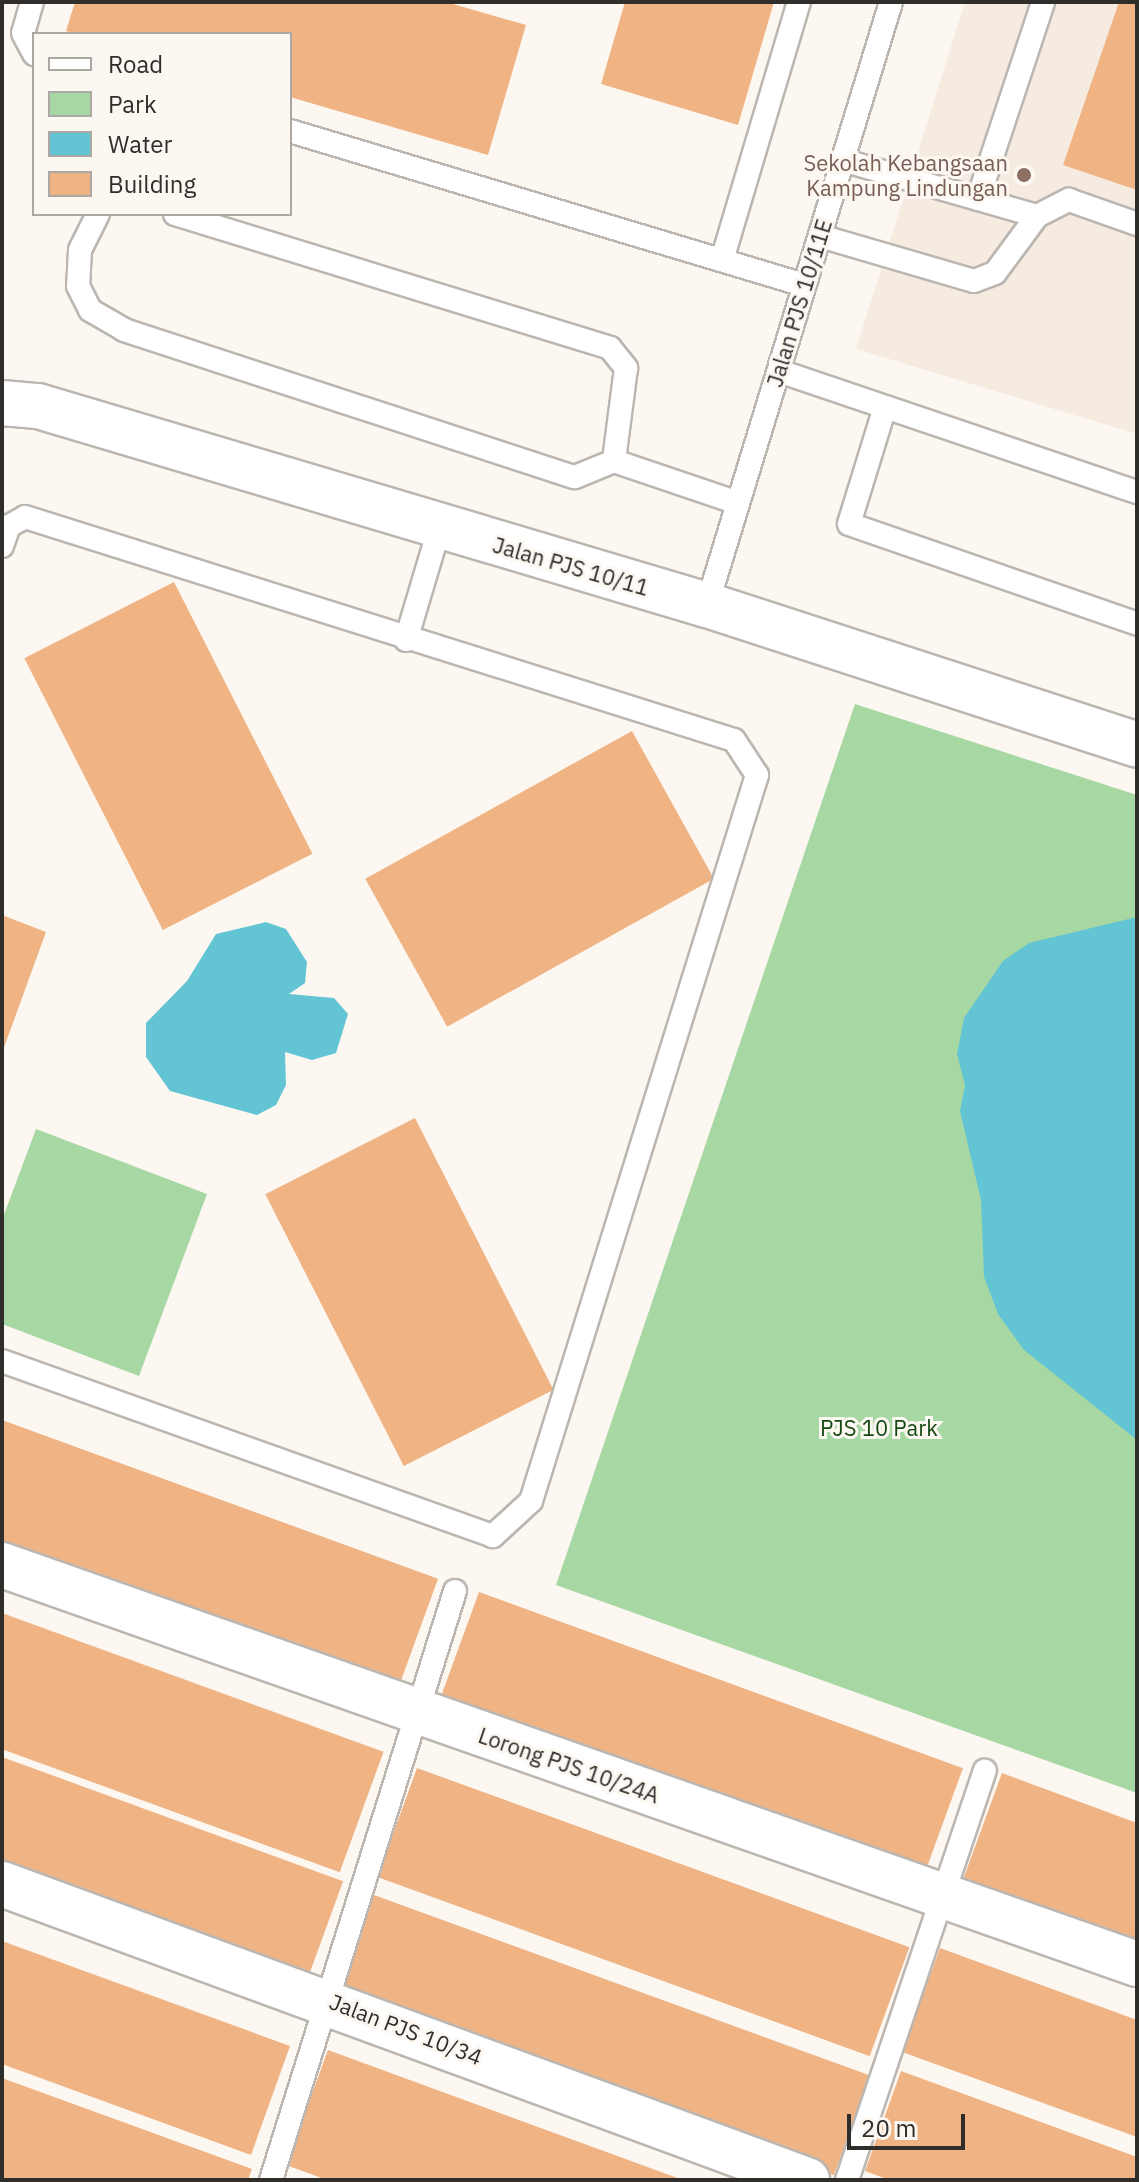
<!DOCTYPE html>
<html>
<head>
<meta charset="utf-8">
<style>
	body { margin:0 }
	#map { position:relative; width:1139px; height:2182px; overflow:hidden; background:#fdf7f2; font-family:"IBM Plex Sans",sans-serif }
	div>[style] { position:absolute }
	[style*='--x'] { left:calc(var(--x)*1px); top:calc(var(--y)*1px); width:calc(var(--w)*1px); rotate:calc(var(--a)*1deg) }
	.built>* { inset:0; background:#f6ebe0 }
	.green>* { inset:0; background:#a7d7a3 }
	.water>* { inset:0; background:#63c5d4 }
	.building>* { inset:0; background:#f0b484; transform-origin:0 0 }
	.roads { filter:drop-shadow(2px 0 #bbb6b1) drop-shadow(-2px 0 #bbb6b1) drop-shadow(0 2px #bbb6b1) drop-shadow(0 -2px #bbb6b1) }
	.lane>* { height:22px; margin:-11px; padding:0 11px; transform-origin:11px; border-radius:11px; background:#fff }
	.street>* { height:44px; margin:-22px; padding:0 22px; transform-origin:22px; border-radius:22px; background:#fff }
	.dots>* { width:22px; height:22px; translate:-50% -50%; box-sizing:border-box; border:4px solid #fdf7f2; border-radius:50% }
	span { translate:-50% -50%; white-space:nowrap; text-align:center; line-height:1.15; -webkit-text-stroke:6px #fdf7f2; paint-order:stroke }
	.education-label { font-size:22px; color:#785e54 }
	.right { translate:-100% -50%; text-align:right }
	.street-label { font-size:22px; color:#302e2b }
	.park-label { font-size:22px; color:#154913 }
	.frame { position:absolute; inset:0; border:4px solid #302e2b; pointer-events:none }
	.legend { position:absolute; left:32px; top:32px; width:260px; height:184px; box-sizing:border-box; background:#fdf7f2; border:2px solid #aba7a2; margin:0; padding:10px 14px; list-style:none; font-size:24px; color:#302e2b }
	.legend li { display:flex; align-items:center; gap:16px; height:40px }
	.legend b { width:40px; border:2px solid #aba7a2 }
	.scale { position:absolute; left:847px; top:2114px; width:118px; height:36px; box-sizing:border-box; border:4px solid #302e2b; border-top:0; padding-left:10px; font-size:24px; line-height:28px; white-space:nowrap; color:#302e2b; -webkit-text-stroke:6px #fdf7f2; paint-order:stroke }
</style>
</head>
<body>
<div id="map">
	<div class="built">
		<i style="clip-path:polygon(965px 2px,1137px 2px,1137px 434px,856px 349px)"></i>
	</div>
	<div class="green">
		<i style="clip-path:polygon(855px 704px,1137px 795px,1137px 1793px,556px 1585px)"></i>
		<i style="clip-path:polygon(36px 1129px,207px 1194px,139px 1376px,2px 1324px,2px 1220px)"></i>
	</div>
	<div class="water">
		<i style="clip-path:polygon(1137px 917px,1137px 1440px,1024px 1350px,998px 1314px,984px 1277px,981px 1200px,960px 1111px,965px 1085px,957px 1054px,964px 1018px,1003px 961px,1029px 943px)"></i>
		<i style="clip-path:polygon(266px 922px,286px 929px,307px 962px,305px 983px,289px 994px,334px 998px,348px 1014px,336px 1053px,312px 1060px,285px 1052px,286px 1085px,276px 1105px,257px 1115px,170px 1091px,146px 1057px,146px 1023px,187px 981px,216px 934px)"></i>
	</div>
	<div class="building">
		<i style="clip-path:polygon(75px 2px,446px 2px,526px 25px,488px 155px,290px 97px,290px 34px,75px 34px,66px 31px)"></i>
		<i style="clip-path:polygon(625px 2px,774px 2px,738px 125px,601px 84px)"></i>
		<i style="clip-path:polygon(1119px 2px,1137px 2px,1137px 190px,1063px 165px)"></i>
		<i style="left:174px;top:582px;width:305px;height:168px;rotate:63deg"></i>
		<i style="left:632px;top:731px;width:169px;height:305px;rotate:61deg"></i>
		<i style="clip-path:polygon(2px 915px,46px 932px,2px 1053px)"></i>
		<i style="left:415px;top:1118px;width:305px;height:168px;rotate:63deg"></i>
		<i style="left:2px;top:1420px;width:464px;height:116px;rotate:20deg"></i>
		<i style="left:479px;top:1592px;width:515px;height:115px;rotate:20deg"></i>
		<i style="left:2px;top:1613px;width:406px;height:128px;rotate:20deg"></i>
		<i style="left:2px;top:1757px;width:363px;height:114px;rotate:20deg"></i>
		<i style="left:417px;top:1768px;width:524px;height:116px;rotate:20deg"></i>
		<i style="clip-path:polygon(1002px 1773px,1137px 1823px,1137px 1949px,961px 1885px)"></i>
		<i style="left:374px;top:1895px;width:528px;height:106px;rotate:20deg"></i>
		<i style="clip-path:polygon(2px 1941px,290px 2046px,251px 2155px,2px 2064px)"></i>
		<i style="clip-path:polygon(940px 1948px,1137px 2020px,1137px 2137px,902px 2052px)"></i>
		<i style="clip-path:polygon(328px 2050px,683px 2180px,327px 2180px,286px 2165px)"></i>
		<i style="clip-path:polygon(901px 2071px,1137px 2157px,1137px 2180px,889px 2180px,865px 2171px)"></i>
		<i style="clip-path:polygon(2px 2078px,252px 2169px,248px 2180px,2px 2180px)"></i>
	</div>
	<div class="roads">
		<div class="lane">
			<i style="--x:32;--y:2;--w:32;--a:106"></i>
			<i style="--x:23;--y:33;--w:24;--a:62"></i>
			<i style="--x:290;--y:131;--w:537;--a:16.68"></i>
			<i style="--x:842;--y:160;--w:203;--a:16"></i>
			<i style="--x:978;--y:199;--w:207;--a:-71.7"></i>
			<i style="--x:98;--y:214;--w:40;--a:116.6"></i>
			<i style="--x:80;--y:250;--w:36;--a:93"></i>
			<i style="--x:78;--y:286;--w:27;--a:63"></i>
			<i style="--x:90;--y:310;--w:39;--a:30"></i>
			<i style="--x:124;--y:330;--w:474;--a:18.1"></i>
			<i style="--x:575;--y:477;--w:42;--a:-22.3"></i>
			<i style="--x:614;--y:461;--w:131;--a:18.7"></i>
			<i style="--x:175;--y:214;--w:455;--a:17.1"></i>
			<i style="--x:610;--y:348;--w:26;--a:51"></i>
			<i style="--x:626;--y:368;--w:94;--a:97.4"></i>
			<i style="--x:820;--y:236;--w:160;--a:16.3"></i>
			<i style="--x:974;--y:281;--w:22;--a:-21"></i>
			<i style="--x:995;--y:273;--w:71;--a:-53.6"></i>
			<i style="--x:1037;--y:216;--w:36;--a:-27"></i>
			<i style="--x:1069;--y:200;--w:72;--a:19.4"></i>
			<i style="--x:722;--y:260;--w:269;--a:-73.4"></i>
			<i style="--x:779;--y:371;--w:378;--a:18.7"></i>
			<i style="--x:885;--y:407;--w:122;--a:107.1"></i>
			<i style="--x:849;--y:524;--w:305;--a:19.1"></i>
			<i style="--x:2;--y:546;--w:21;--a:-71"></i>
			<i style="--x:9;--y:526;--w:18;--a:-29"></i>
			<i style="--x:25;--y:517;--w:743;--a:17.46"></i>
			<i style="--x:734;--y:740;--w:42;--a:56.7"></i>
			<i style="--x:757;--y:775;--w:760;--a:107.29"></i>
			<i style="--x:531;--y:1501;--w:52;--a:137.4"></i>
			<i style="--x:493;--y:1536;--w:521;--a:-160.38"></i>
			<i style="--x:707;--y:605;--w:630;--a:-73.03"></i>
			<i style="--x:406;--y:640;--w:116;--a:-73.4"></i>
			<i style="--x:271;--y:2180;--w:617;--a:-72.65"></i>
			<i style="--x:847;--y:2180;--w:432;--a:-71.4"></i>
		</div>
		<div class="street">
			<i style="--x:2;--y:403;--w:36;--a:5"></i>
			<i style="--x:38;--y:406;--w:698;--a:16.57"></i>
			<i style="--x:707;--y:605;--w:452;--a:18"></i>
			<i style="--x:2;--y:1565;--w:1203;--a:19.37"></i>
			<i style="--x:2;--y:1884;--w:858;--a:20.19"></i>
		</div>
	</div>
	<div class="dots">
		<i style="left:1024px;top:175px;background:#8d6e63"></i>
	</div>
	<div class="education-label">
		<span class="right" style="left:1008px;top:175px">Sekolah Kebangsaan<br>Kampung Lindungan</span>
	</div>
	<div class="street-label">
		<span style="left:799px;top:303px;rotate:-73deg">Jalan PJS 10/11E</span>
		<span style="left:571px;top:566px;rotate:16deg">Jalan PJS 10/11</span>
		<span style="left:569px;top:1765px;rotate:19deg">Lorong PJS 10/24A</span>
		<span style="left:406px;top:2029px;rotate:21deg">Jalan PJS 10/34</span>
	</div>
	<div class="park-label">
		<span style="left:879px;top:1428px">PJS 10 Park</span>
	</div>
	<div class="frame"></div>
	<ul class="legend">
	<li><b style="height:10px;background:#fff"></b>Road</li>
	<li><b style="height:22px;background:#a7d7a3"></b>Park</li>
	<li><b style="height:22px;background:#63c5d4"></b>Water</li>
	<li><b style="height:22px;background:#f0b484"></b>Building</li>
	</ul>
	<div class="scale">20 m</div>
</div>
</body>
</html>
